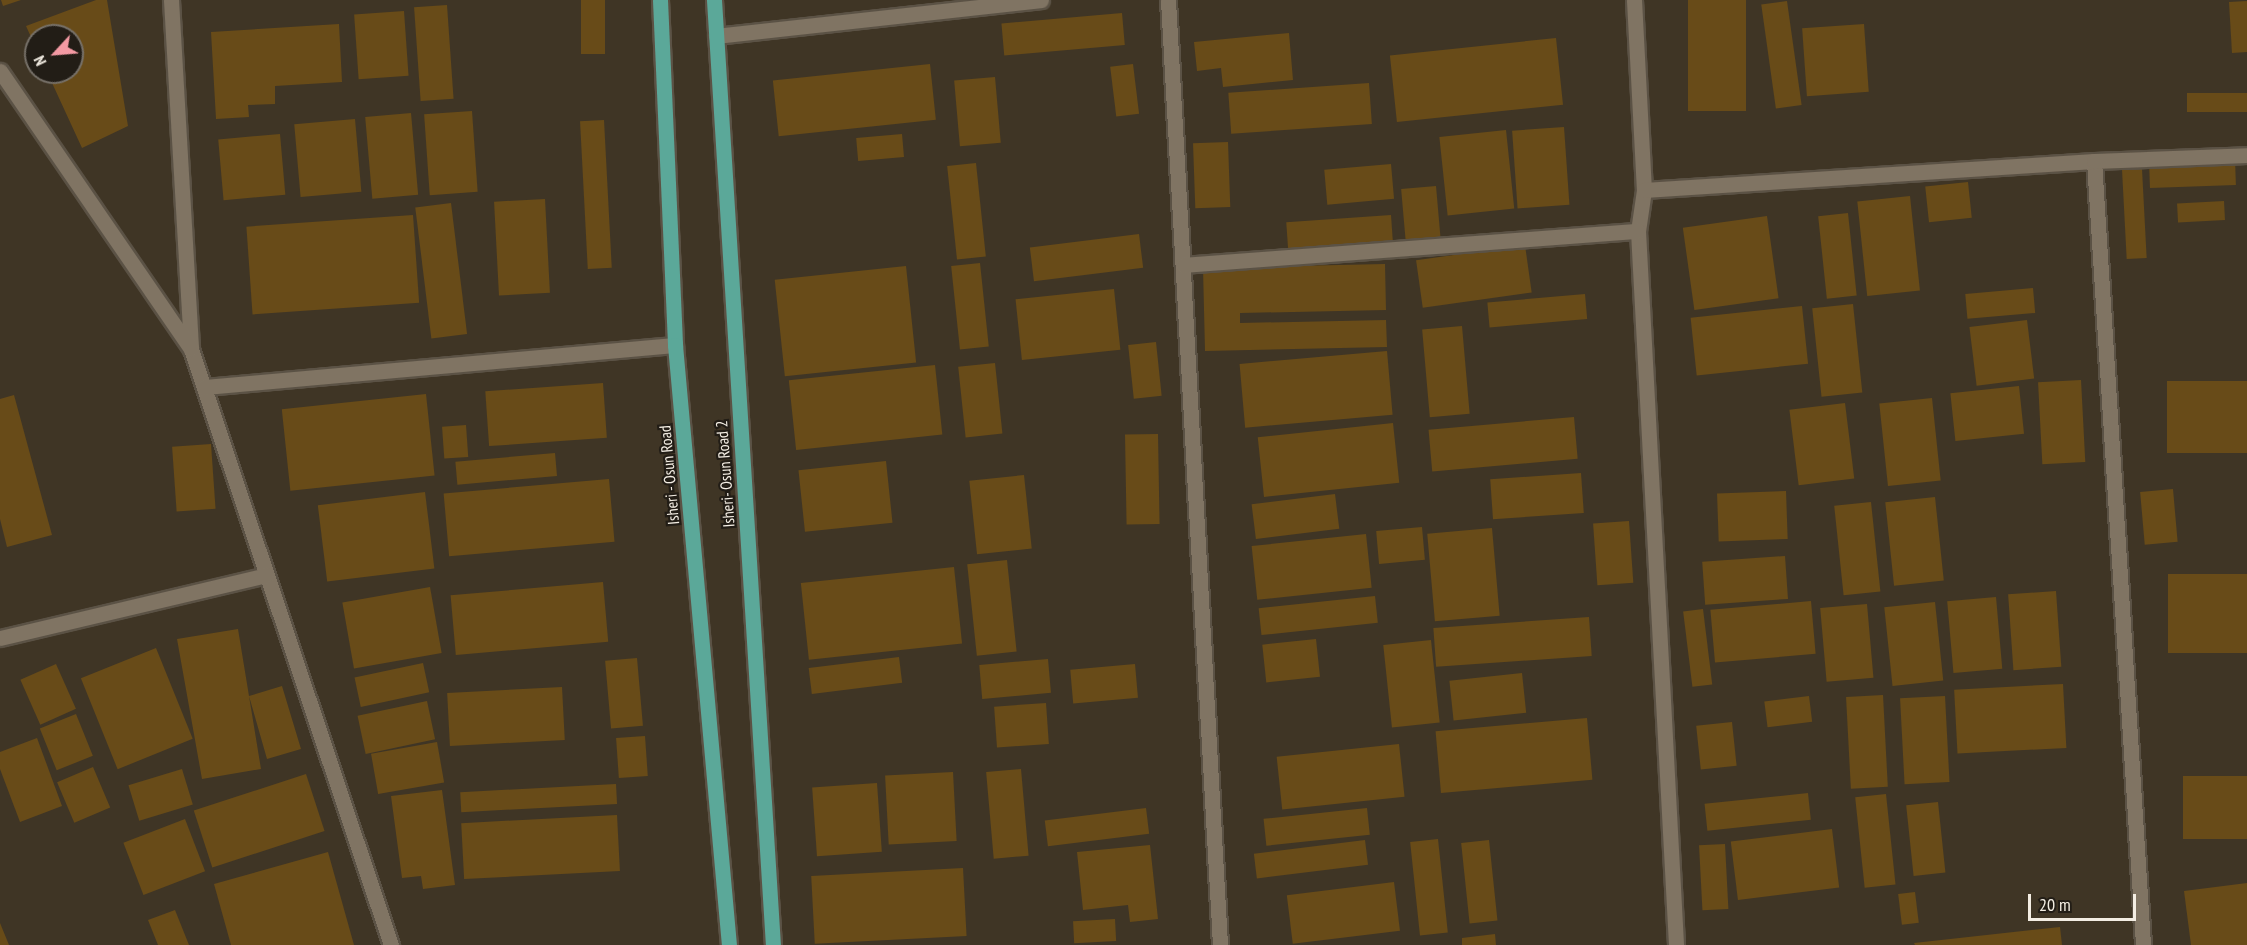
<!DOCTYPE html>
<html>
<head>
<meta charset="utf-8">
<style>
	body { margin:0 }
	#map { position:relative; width:2247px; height:945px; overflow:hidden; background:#3f3525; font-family:"PT Sans Narrow",sans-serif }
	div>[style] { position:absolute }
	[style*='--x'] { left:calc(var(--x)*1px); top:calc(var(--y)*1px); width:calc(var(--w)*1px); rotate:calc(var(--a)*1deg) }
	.building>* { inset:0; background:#684b18; transform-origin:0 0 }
	.roads { filter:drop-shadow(2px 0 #5b5245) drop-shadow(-2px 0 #5b5245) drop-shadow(0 2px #5b5245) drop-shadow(0 -2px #5b5245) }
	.minor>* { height:15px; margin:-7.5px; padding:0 7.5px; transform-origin:7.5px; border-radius:7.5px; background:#807463 }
	.major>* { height:15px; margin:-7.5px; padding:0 7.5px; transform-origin:7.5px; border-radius:7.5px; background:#5ba899 }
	span { translate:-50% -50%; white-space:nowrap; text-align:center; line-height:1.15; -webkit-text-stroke:4.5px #221d16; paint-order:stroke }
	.street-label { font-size:16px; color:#f3ede3 }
	.north { position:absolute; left:24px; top:24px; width:60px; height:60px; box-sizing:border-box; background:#221d16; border:2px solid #767068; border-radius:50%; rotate:244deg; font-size:16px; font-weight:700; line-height:24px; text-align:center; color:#f3ede3 }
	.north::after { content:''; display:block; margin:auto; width:21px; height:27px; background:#f49aa3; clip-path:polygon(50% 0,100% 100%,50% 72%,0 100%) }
	.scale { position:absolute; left:2028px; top:894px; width:108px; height:27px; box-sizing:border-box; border:3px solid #f3ede3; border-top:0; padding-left:8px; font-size:18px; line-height:21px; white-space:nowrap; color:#f3ede3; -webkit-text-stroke:4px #221d16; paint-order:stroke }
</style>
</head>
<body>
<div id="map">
	<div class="building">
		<i style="clip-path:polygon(1px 0,21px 0,3px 6px)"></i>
		<i style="clip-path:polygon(96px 0,107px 0,128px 126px,82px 148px,47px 72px,72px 72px,72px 36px,36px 36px,36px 48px,26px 26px)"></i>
		<i style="left:581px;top:0;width:24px;height:54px"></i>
		<i style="left:1688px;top:0;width:58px;height:111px"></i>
		<i style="left:1787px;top:1px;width:105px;height:26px;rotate:82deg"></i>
		<i style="clip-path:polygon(2247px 1px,2247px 52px,2232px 53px,2229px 2px)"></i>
		<i style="left:447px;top:5px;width:94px;height:33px;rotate:86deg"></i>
		<i style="left:404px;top:11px;width:65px;height:50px;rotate:86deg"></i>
		<i style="left:1122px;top:13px;width:32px;height:121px;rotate:85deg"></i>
		<i style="clip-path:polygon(339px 24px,342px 82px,275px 86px,275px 104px,248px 105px,249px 117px,216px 119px,211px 32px)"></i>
		<i style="left:1864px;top:24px;width:68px;height:62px;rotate:86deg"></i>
		<i style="clip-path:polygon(1289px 33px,1293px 80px,1223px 87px,1221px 68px,1197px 71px,1194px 42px)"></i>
		<i style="left:1556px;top:38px;width:67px;height:167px;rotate:84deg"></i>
		<i style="left:930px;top:64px;width:56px;height:158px;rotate:84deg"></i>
		<i style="left:1133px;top:64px;width:50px;height:23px;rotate:83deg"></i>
		<i style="left:995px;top:77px;width:66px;height:41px;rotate:85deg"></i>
		<i style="left:1369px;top:83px;width:41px;height:141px;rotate:86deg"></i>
		<i style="left:2247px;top:93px;width:19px;height:60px;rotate:90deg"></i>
		<i style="left:472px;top:111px;width:81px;height:48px;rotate:86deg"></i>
		<i style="left:411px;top:113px;width:82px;height:46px;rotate:85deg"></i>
		<i style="left:355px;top:119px;width:73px;height:61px;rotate:85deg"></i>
		<i style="left:604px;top:120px;width:148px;height:24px;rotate:87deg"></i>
		<i style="left:1564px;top:127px;width:78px;height:52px;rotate:86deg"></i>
		<i style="left:1506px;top:130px;width:79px;height:67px;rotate:84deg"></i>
		<i style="left:280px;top:134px;width:61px;height:62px;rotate:85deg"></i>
		<i style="left:902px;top:134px;width:23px;height:46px;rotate:85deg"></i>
		<i style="left:1228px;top:142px;width:65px;height:35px;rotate:88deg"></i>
		<i style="left:2235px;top:159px;width:26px;height:86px;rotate:88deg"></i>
		<i style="left:976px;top:163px;width:94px;height:29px;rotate:84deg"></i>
		<i style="left:1391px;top:164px;width:35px;height:67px;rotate:85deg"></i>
		<i style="left:2142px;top:169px;width:89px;height:20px;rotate:87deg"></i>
		<i style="left:1968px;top:182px;width:36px;height:43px;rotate:84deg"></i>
		<i style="left:1436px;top:186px;width:57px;height:35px;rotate:85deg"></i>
		<i style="left:1910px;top:196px;width:95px;height:53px;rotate:84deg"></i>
		<i style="left:545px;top:199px;width:94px;height:51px;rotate:87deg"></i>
		<i style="left:2224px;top:201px;width:19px;height:47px;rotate:87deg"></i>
		<i style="left:451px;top:203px;width:132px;height:36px;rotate:83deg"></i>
		<i style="left:1848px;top:213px;width:83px;height:30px;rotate:84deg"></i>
		<i style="left:413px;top:215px;width:88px;height:167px;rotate:86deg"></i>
		<i style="left:1391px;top:215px;width:32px;height:105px;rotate:86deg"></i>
		<i style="left:1767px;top:216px;width:83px;height:85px;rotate:82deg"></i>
		<i style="left:1139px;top:234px;width:34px;height:110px;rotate:83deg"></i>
		<i style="left:1525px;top:245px;width:48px;height:110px;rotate:82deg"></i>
		<i style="left:980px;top:263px;width:84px;height:29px;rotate:84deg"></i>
		<i style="clip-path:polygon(1385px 264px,1386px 310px,1240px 313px,1240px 323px,1386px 320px,1387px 347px,1205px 351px,1203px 268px)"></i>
		<i style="left:906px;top:266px;width:97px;height:132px;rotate:84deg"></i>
		<i style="left:2033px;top:288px;width:25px;height:68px;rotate:85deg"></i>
		<i style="left:1114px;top:289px;width:61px;height:99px;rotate:84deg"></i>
		<i style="left:1585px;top:294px;width:25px;height:98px;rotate:85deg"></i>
		<i style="left:1853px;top:304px;width:89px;height:41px;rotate:84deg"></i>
		<i style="left:1802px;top:306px;width:58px;height:112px;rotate:84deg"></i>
		<i style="left:2027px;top:320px;width:59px;height:58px;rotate:83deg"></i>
		<i style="left:1462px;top:326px;width:88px;height:40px;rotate:85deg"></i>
		<i style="left:1156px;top:342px;width:54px;height:28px;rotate:84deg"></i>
		<i style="left:1387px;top:351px;width:64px;height:148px;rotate:85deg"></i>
		<i style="left:995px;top:363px;width:71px;height:37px;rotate:84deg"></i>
		<i style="left:935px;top:365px;width:70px;height:147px;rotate:84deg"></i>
		<i style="left:2081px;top:380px;width:82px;height:43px;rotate:87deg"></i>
		<i style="left:2247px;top:381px;width:72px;height:80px;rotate:90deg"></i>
		<i style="left:603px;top:383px;width:55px;height:118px;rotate:86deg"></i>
		<i style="left:2019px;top:386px;width:48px;height:69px;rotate:84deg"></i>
		<i style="left:426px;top:394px;width:82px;height:145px;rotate:84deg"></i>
		<i style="clip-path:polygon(14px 395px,52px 535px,7px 547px,0 519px,0 399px)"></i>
		<i style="left:1932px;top:398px;width:83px;height:53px;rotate:84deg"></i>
		<i style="left:1845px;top:403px;width:76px;height:56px;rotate:83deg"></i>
		<i style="left:1574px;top:417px;width:42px;height:146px;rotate:85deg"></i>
		<i style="left:1393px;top:423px;width:60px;height:136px;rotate:84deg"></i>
		<i style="left:466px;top:425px;width:32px;height:24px;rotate:86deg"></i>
		<i style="left:1158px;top:434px;width:90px;height:33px;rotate:89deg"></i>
		<i style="left:211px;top:444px;width:65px;height:39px;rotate:86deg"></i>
		<i style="left:555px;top:453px;width:23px;height:100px;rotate:85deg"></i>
		<i style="left:886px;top:461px;width:62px;height:88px;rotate:84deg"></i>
		<i style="left:1581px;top:473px;width:40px;height:91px;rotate:86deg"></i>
		<i style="left:1024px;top:475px;width:74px;height:55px;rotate:84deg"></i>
		<i style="left:609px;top:479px;width:63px;height:166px;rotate:85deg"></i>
		<i style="left:2173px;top:489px;width:53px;height:33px;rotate:85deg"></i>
		<i style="left:1786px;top:491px;width:48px;height:69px;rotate:88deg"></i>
		<i style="left:425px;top:492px;width:77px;height:108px;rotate:83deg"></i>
		<i style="left:1335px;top:494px;width:35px;height:84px;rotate:83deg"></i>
		<i style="left:1935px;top:497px;width:84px;height:50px;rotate:84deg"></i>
		<i style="left:1871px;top:502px;width:90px;height:37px;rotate:84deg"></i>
		<i style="left:1629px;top:521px;width:62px;height:36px;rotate:86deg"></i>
		<i style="left:1422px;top:527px;width:33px;height:46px;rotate:85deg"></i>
		<i style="left:1492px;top:528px;width:88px;height:65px;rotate:85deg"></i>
		<i style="left:1366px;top:534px;width:54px;height:115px;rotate:84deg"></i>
		<i style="left:1785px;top:556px;width:43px;height:83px;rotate:86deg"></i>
		<i style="left:1007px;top:560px;width:92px;height:40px;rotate:84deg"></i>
		<i style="left:954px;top:567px;width:77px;height:154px;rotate:84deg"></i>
		<i style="left:2247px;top:574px;width:79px;height:79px;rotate:90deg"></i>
		<i style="left:603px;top:582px;width:60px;height:153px;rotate:85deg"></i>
		<i style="left:430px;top:587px;width:67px;height:89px;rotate:80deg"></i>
		<i style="left:2056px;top:591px;width:76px;height:48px;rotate:86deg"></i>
		<i style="left:1375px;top:596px;width:27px;height:117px;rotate:84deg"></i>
		<i style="left:1996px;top:597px;width:72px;height:49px;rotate:85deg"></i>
		<i style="left:1811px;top:601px;width:53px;height:101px;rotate:85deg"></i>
		<i style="left:1935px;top:602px;width:79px;height:51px;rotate:84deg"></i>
		<i style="left:1867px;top:604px;width:74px;height:47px;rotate:85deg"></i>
		<i style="left:1703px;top:609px;width:76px;height:20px;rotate:83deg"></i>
		<i style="left:1589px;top:617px;width:39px;height:156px;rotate:86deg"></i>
		<i style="clip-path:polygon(238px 629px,249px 696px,282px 686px,301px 749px,267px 759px,249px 696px,261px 769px,202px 779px,177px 639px)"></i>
		<i style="left:1316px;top:639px;width:38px;height:54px;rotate:84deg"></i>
		<i style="left:1431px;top:640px;width:83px;height:48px;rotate:84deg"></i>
		<i style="left:156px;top:648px;width:98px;height:81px;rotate:68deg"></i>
		<i style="left:899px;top:657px;width:26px;height:91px;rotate:83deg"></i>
		<i style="left:637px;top:658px;width:68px;height:32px;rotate:85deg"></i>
		<i style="left:1048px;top:659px;width:34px;height:69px;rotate:85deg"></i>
		<i style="left:423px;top:663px;width:30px;height:70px;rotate:78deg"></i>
		<i style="left:56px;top:664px;width:49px;height:39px;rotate:66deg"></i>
		<i style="left:1135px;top:664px;width:34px;height:65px;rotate:85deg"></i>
		<i style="left:1522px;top:673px;width:40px;height:73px;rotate:84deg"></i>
		<i style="left:2063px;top:684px;width:64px;height:109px;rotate:87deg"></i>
		<i style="left:562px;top:687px;width:53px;height:115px;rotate:87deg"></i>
		<i style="left:1883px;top:695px;width:92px;height:37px;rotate:87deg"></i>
		<i style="left:1809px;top:696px;width:26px;height:45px;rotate:83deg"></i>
		<i style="left:1945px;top:696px;width:86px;height:45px;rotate:87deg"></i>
		<i style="left:427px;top:701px;width:39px;height:71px;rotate:78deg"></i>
		<i style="left:1046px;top:703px;width:41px;height:52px;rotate:86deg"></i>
		<i style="left:76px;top:714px;width:45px;height:39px;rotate:68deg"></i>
		<i style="left:1587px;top:718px;width:62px;height:152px;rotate:85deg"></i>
		<i style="left:1732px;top:722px;width:44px;height:36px;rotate:84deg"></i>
		<i style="left:645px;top:736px;width:40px;height:29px;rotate:86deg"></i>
		<i style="clip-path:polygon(37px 738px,62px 806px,20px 822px,0 769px,0 752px)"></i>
		<i style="left:437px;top:742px;width:41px;height:67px;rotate:80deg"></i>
		<i style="left:1399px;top:744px;width:53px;height:123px;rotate:84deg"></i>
		<i style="left:93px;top:767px;width:44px;height:39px;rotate:67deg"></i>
		<i style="left:182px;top:769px;width:37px;height:56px;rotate:73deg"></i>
		<i style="left:1021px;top:769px;width:87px;height:35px;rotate:85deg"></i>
		<i style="left:953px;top:772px;width:69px;height:68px;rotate:87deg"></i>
		<i style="left:306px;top:774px;width:60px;height:118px;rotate:72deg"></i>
		<i style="left:2183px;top:776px;width:64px;height:63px"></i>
		<i style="left:877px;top:783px;width:69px;height:65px;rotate:86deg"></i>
		<i style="left:616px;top:784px;width:20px;height:156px;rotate:87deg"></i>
		<i style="clip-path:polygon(442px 790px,455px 885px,423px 889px,421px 876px,402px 878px,391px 796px)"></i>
		<i style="left:1808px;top:793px;width:27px;height:104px;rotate:84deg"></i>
		<i style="left:1886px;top:794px;width:91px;height:31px;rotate:84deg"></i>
		<i style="left:1938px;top:802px;width:71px;height:32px;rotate:84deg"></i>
		<i style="left:1146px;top:808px;width:26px;height:102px;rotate:83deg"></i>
		<i style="left:1367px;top:808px;width:27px;height:104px;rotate:84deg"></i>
		<i style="left:617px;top:815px;width:56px;height:156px;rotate:87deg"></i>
		<i style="left:185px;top:819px;width:56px;height:66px;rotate:69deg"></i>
		<i style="left:1832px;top:829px;width:59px;height:102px;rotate:83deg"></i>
		<i style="left:1438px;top:839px;width:94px;height:28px;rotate:84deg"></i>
		<i style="left:1365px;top:840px;width:25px;height:112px;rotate:83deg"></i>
		<i style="left:1489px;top:840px;width:81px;height:28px;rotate:84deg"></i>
		<i style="left:1725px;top:844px;width:65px;height:26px;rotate:87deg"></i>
		<i style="clip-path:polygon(1150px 845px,1158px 919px,1130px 922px,1128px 905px,1083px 910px,1077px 852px)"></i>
		<i style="clip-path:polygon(328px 852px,354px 945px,231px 945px,214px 884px)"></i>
		<i style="left:963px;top:868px;width:68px;height:152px;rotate:87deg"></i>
		<i style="left:1394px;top:882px;width:49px;height:108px;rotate:83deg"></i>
		<i style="clip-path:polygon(2247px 883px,2247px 945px,2191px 945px,2184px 891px)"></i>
		<i style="left:1915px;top:892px;width:31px;height:17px;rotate:83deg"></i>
		<i style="clip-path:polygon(175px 910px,189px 945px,158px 945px,148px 920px)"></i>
		<i style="left:1115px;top:919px;width:22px;height:42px;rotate:87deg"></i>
		<i style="clip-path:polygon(0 923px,9px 945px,0 945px)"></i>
		<i style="clip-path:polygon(2060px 927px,2062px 945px,1915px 945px,1914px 943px)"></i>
		<i style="clip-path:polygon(1495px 934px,1496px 945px,1462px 945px,1462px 938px)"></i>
	</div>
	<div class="roads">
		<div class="minor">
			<i style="--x:171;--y:0;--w:350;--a:86.7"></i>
			<i style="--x:191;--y:349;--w:629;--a:71.45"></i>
			<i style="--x:1168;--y:0;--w:946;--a:86.85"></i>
			<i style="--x:1634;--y:0;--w:190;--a:87"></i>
			<i style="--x:1644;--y:190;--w:41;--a:98.3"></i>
			<i style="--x:1638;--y:231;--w:715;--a:86.95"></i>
			<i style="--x:716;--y:36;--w:327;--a:-6.3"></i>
			<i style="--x:0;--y:71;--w:337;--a:55.5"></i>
			<i style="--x:2094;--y:161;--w:786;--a:86.42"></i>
			<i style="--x:1644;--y:190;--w:451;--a:-3.7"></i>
			<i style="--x:2094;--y:161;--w:153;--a:-2.2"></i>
			<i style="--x:1183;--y:265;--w:456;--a:-4.3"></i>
			<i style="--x:204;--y:387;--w:473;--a:-5.1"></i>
			<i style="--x:0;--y:638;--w:273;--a:-13.3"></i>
		</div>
		<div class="major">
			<i style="--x:660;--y:0;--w:345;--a:87.5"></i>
			<i style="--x:675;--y:345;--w:602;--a:84.86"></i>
			<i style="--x:714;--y:0;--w:947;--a:86.43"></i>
		</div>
	</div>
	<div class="street-label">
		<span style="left:725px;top:474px;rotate:-94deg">Isheri- Osun Road 2</span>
		<span style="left:669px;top:475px;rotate:-95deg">Isheri - Osun Road</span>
	</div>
	<div class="north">N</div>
	<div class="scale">20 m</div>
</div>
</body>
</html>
